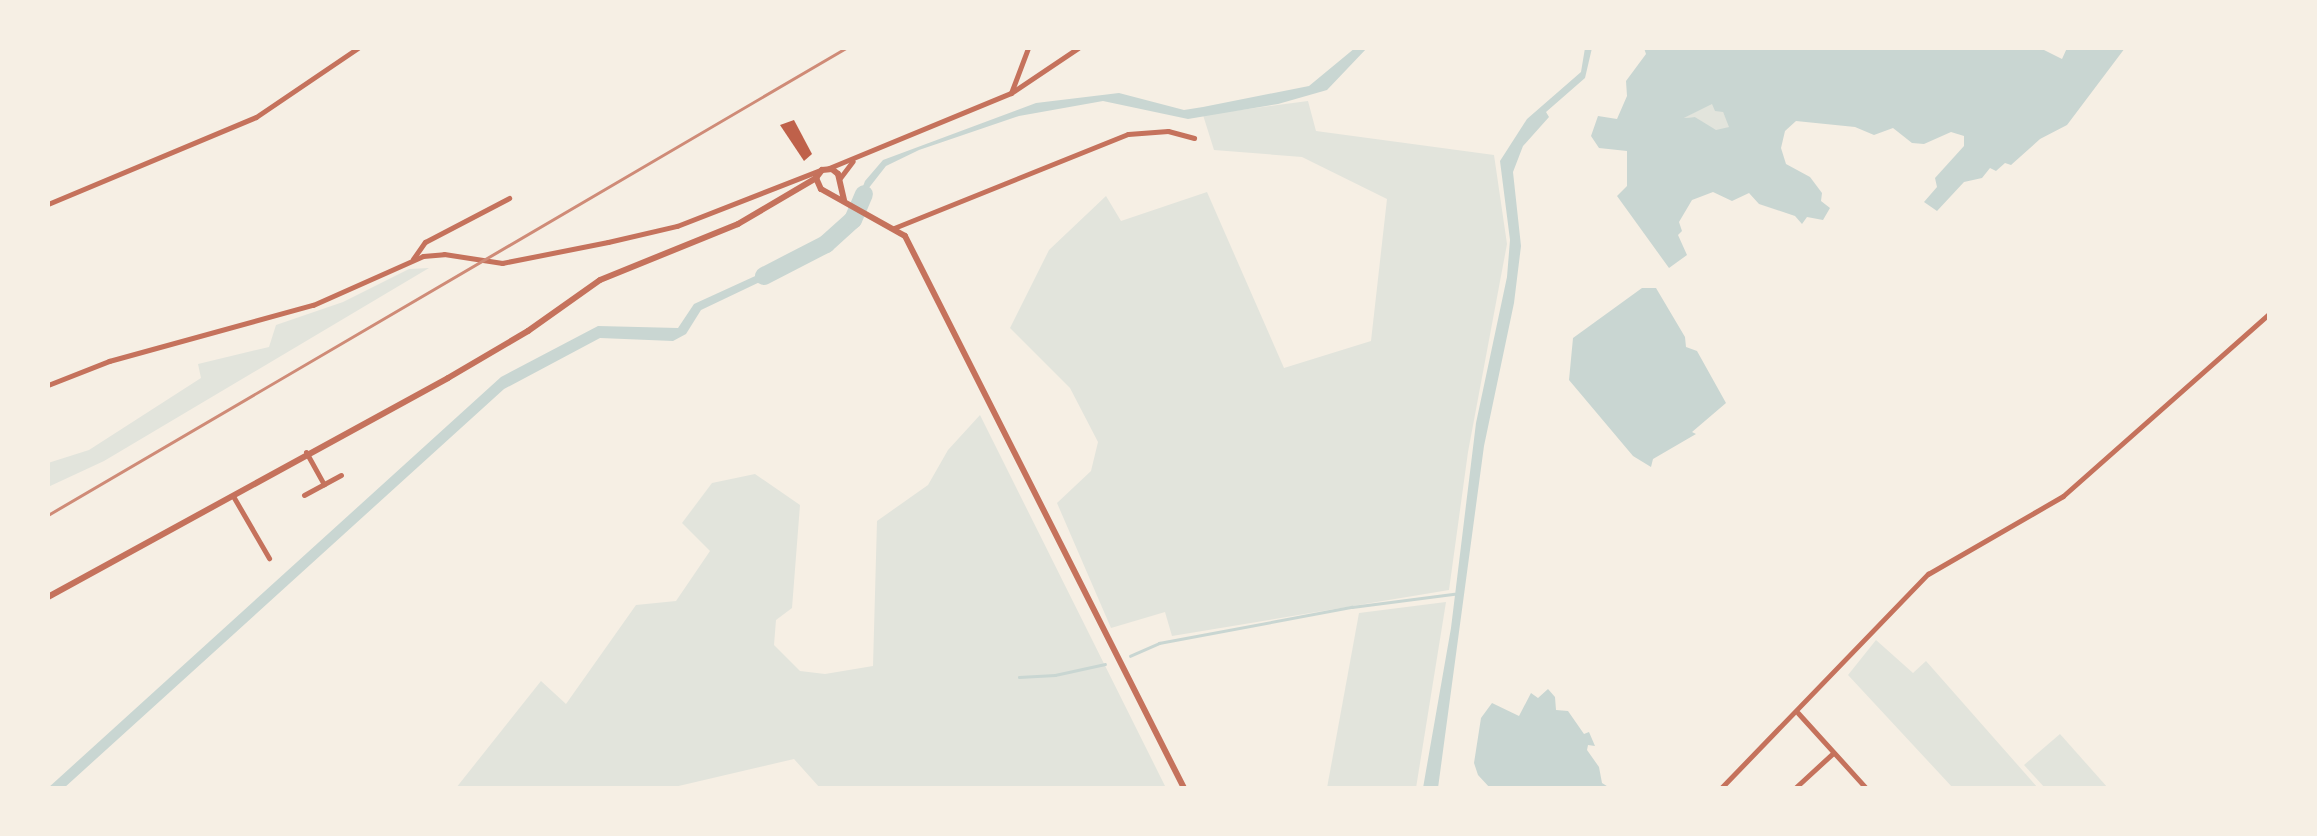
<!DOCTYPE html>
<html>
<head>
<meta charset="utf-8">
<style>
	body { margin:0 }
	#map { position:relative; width:2317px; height:836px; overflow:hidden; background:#f6efe4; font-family:"Fira Sans",sans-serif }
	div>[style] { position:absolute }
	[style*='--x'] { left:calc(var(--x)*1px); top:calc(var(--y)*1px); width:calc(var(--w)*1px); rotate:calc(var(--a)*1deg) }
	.green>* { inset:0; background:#e2e4dc }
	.water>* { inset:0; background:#c9d6d2 }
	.stream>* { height:2.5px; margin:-1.25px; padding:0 1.25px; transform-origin:1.25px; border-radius:1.25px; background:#c9d6d2 }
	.river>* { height:18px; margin:-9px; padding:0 9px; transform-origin:9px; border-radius:9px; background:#c9d6d2 }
	.building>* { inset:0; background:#bf614a }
	.minor>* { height:5px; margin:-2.5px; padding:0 2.5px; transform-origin:2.5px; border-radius:2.5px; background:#c5725c }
	.tertiary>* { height:6px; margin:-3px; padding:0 3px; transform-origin:3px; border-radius:3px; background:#c5725c }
	.rail>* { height:2.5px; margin:-1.25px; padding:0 1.25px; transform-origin:1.25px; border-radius:1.25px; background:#cf8b77 }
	span { translate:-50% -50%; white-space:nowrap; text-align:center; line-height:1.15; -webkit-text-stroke:10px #f6efe4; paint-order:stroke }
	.frame { position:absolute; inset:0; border:50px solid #f6efe4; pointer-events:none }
</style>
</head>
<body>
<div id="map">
	<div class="green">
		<i style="clip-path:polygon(1308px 101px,1316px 131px,1494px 155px,1507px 244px,1468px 452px,1449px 590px,1172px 636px,1165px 612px,1111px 628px,1057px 503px,1091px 471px,1098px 442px,1070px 388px,1010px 328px,1049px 250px,1106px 196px,1121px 221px,1207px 192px,1284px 368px,1371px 341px,1387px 199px,1302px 157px,1214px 150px,1203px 115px)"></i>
		<i style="clip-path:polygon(1712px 103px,1723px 112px,1730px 127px,1716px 131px,1695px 117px,1684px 118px)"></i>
		<i style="clip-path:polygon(429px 268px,104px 461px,48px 487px,48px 463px,89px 450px,201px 378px,198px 364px,269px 347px,276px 325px,343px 302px,409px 269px)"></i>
		<i style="clip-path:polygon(980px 415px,1166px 788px,820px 788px,794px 759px,670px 788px,456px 788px,541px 681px,566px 704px,636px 605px,676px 601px,710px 551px,682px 523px,712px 483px,755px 474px,800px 505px,792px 608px,776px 620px,774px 645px,800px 671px,825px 674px,873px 666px,877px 521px,928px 485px,948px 450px)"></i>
		<i style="clip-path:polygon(1446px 602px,1416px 788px,1327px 788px,1359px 613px)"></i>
		<i style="clip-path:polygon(1876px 640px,1913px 673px,1926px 661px,2038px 788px,1953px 788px,1848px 675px)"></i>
		<i style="clip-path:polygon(2060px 734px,2108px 788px,2045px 788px,2024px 765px)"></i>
	</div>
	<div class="water">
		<i style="clip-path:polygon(1355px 48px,1367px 48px,1327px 90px,1278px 104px,1188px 119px,1103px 101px,1019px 116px,919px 150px,886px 166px,868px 189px,864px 209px,856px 205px,865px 181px,883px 160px,1036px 103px,1119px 93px,1184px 110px,1203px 107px,1309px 86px)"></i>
		<i style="clip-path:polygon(1585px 48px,1592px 48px,1585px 78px,1546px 112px,1549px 117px,1523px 146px,1513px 172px,1521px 246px,1514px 303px,1484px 446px,1438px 788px,1423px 788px,1451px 628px,1476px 423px,1507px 277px,1510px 240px,1500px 161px,1527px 119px,1581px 72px)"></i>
		<i style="clip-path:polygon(evenodd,1644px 48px,2040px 48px,2062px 59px,2067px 48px,2125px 48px,2067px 125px,2040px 139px,2011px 165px,2005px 163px,1996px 171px,1990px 168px,1982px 178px,1964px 182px,1937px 211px,1924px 202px,1937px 187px,1935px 178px,1964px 146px,1964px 136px,1951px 132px,1924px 144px,1912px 143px,1893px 128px,1874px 135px,1855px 127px,1796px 121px,1785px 131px,1781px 148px,1786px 164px,1810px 177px,1822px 193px,1821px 201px,1830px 208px,1823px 220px,1807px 217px,1802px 224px,1795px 216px,1759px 204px,1749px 193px,1732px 201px,1713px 192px,1692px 200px,1679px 222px,1682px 231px,1678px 235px,1687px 255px,1669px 268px,1617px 196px,1627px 186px,1627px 151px,1599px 148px,1591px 136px,1598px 116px,1617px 119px,1627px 96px,1626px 81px,1646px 54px,1644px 48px,1712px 104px,1715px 111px,1723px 112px,1729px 127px,1716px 130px,1695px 117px,1684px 118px,1712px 104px)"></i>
		<i style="clip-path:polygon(784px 263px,787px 269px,701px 310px,686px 334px,673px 341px,600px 338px,504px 389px,64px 788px,48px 788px,501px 377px,598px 326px,678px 328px,694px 304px)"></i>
		<i style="clip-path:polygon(1642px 288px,1656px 288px,1685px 337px,1686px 347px,1697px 351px,1726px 403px,1692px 432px,1696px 434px,1653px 459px,1651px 467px,1633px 456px,1569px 380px,1573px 338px)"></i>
		<i style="clip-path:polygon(1548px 689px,1555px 697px,1556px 710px,1568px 711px,1584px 734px,1589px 732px,1595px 746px,1588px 745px,1587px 750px,1599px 767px,1602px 783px,1610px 788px,1490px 788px,1478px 775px,1474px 763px,1481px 718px,1492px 703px,1519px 716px,1531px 693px,1538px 698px)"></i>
	</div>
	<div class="stream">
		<i style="--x:1130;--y:656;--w:32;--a:-24"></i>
		<i style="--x:1159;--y:643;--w:196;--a:-10.6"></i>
		<i style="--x:1352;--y:607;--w:103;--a:-7.3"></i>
		<i style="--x:1019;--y:677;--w:36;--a:-3"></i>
		<i style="--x:1055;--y:675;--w:51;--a:-12.4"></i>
	</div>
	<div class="river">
		<i style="--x:764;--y:276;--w:70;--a:-27.3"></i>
		<i style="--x:826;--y:244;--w:36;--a:-42"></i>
		<i style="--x:853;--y:220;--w:28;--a:-67"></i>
	</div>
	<div class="building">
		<i style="clip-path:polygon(794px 120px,812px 154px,804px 161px,780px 125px)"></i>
	</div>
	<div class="minor">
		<i style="--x:1011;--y:93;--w:48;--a:-69.3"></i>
		<i style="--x:829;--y:168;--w:197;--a:-22.4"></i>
		<i style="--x:1011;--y:93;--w:81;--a:-33.9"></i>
		<i style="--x:840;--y:178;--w:21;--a:-53"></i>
		<i style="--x:48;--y:204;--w:225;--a:-22.7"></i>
		<i style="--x:256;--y:117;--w:123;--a:-34.1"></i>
		<i style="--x:894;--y:228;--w:252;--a:-21.9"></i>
		<i style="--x:1128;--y:134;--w:40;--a:-4.3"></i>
		<i style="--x:1168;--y:131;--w:27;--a:15"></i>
		<i style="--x:413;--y:259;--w:21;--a:-55"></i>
		<i style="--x:425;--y:242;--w:95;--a:-27.6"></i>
		<i style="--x:48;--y:385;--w:66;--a:-21.5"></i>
		<i style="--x:109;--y:361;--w:212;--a:-15.4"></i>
		<i style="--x:313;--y:305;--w:120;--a:-24"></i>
		<i style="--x:423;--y:256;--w:21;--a:-5"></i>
		<i style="--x:444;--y:254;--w:59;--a:8.8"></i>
		<i style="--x:502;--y:263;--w:108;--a:-11.2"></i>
		<i style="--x:608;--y:242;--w:71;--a:-13.1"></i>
		<i style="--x:677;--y:226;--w:155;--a:-21.3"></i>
		<i style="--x:306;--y:452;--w:37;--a:61"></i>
		<i style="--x:304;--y:495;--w:42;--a:-28.4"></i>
		<i style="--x:233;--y:496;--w:72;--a:59.9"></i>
		<i style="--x:1798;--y:713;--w:101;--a:47.8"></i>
		<i style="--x:1721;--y:788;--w:298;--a:-46"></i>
		<i style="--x:1928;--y:574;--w:156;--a:-30"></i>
		<i style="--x:2063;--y:496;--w:276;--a:-41.5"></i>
		<i style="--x:1795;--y:788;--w:52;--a:-42.6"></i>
	</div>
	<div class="tertiary">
		<i style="--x:844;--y:200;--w:27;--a:-103"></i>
		<i style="--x:838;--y:174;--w:8;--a:-140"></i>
		<i style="--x:832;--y:169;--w:10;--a:174"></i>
		<i style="--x:822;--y:170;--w:10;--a:127"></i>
		<i style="--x:816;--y:178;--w:12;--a:66"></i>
		<i style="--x:821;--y:189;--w:96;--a:29.2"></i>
		<i style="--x:905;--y:236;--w:619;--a:63.19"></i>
		<i style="--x:48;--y:597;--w:456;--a:-28.7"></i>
		<i style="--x:448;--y:378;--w:93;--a:-30.4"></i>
		<i style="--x:528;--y:331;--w:88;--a:-35.3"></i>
		<i style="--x:600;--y:280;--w:149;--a:-22.1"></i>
		<i style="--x:738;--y:224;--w:91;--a:-30.5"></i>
	</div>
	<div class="rail">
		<i style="--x:48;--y:515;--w:925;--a:-30.34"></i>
	</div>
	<div class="frame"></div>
</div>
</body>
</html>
